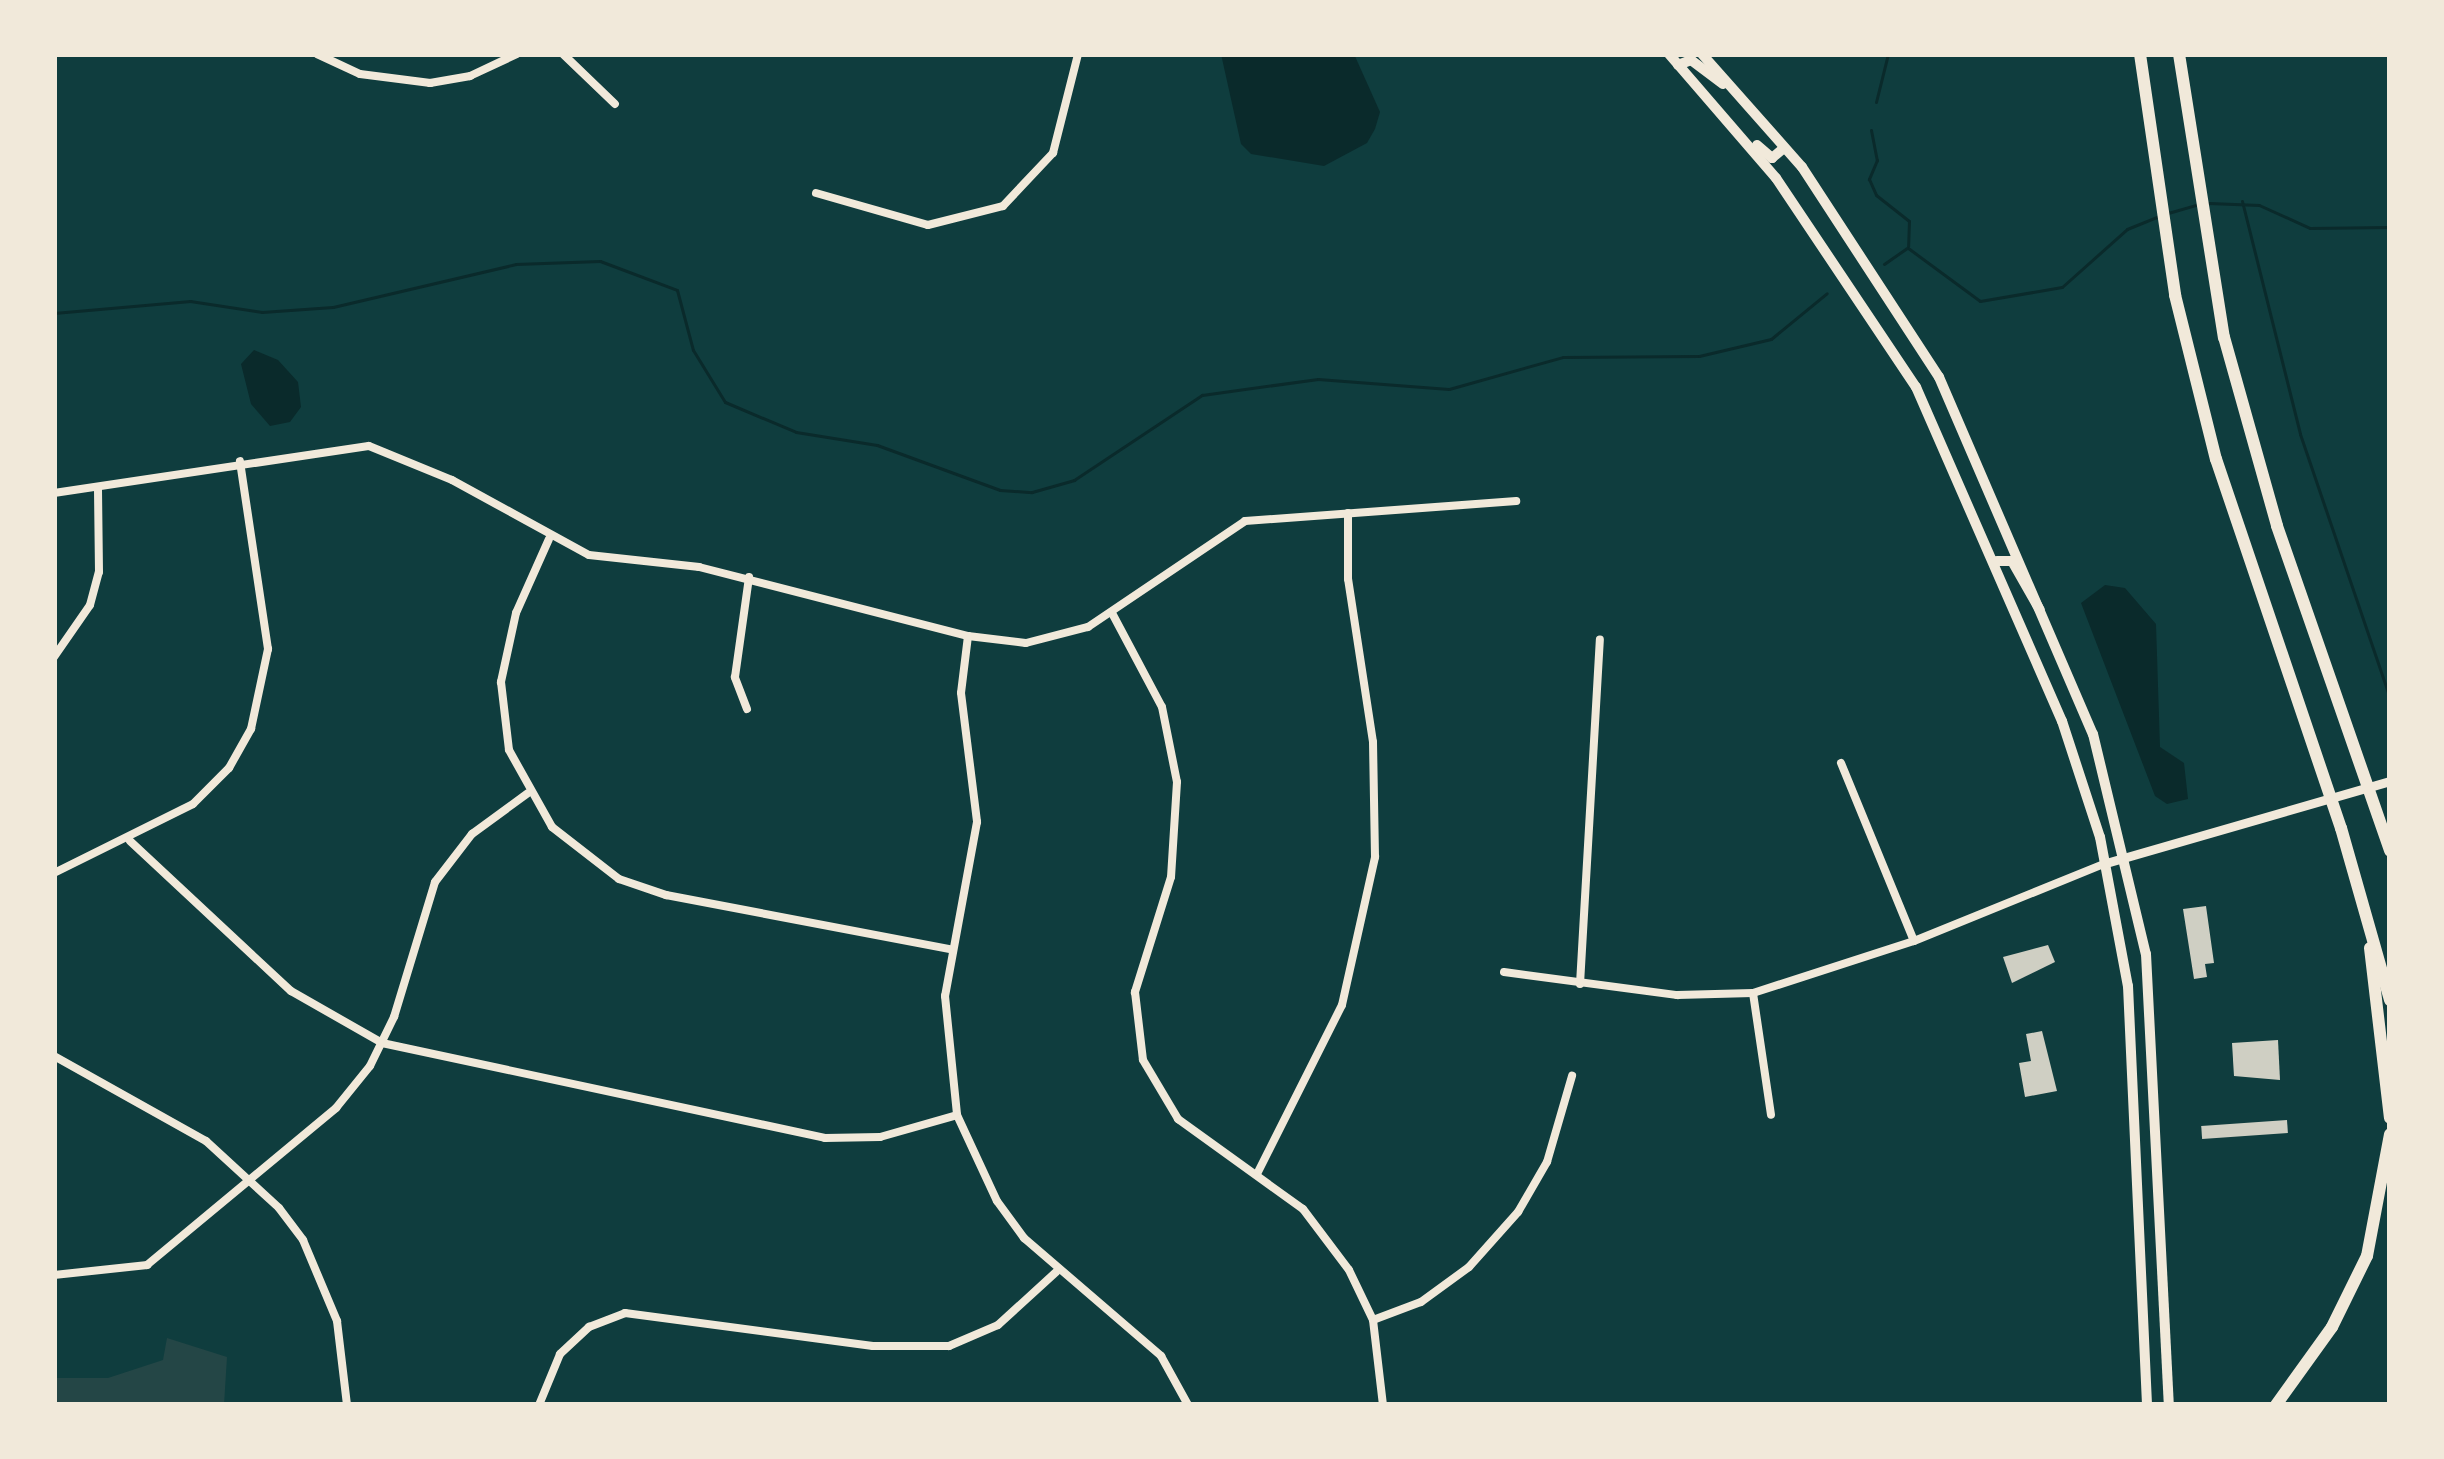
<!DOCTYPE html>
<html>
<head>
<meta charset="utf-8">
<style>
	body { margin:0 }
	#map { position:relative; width:2444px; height:1459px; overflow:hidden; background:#0f3d3e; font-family:"Alegreya Sans",sans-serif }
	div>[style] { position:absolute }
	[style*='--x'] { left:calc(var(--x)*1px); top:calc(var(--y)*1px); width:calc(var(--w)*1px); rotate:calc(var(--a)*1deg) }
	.green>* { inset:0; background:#244646 }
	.water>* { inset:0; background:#0a2a2b }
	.stream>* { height:3px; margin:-1.5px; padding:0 1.5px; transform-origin:1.5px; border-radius:1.5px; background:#0a2a2b }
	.building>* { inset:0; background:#cfcfc3; transform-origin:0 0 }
	.minor>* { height:8px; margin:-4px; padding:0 4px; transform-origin:4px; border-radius:4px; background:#f1e9da }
	.tertiary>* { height:9px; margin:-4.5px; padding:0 4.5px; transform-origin:4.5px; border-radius:4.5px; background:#f1e9da }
	.secondary>* { height:10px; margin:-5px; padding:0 5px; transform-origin:5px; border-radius:5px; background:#f1e9da }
	.motorway>* { height:12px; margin:-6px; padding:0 6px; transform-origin:6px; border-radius:6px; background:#f1e9da }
	span { translate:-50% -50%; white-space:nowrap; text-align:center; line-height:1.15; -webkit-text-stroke:9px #f1e9da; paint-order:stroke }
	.frame { position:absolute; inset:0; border:57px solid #f1e9da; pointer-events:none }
</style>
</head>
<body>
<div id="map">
	<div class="green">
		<i style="clip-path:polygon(167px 1338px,227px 1357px,224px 1405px,54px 1405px,54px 1378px,108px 1378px,163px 1360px)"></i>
	</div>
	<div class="water">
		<i style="clip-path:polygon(1221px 54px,1354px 54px,1380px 112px,1375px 129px,1367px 143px,1324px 166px,1251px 154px,1241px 144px)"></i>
		<i style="clip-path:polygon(254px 350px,278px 360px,298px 382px,301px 407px,290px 422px,270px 426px,251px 404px,241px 364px)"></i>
		<i style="clip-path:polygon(2105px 585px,2125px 588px,2156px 624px,2160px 747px,2184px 763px,2188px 799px,2167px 804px,2155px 796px,2081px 603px)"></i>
	</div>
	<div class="stream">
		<i style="--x:1876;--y:102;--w:49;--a:-76"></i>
		<i style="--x:1871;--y:130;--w:31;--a:79"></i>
		<i style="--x:1877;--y:160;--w:21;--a:113"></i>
		<i style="--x:1869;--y:179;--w:17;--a:66"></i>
		<i style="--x:1876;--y:195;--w:42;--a:38.2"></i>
		<i style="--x:1909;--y:221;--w:25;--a:92"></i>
		<i style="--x:2242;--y:201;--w:240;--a:76"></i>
		<i style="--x:2300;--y:434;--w:279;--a:71.2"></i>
		<i style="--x:2209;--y:203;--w:50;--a:2.3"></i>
		<i style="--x:2259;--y:205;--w:56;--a:24.3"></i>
		<i style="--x:2310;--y:228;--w:80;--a:-0.7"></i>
		<i style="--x:2168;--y:213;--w:32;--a:-16"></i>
		<i style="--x:1908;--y:248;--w:89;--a:36.4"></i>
		<i style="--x:1980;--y:301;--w:83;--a:-9.7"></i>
		<i style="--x:2062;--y:287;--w:87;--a:-41.7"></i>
		<i style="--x:2127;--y:229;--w:35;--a:-22"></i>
		<i style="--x:1884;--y:264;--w:28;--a:-35"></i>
		<i style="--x:54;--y:313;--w:137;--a:-5"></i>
		<i style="--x:190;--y:301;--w:73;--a:8.7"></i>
		<i style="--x:262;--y:312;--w:71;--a:-4"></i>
		<i style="--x:333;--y:307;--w:188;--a:-13.2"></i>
		<i style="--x:516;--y:264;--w:84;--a:-2"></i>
		<i style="--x:600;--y:261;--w:82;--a:20.6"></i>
		<i style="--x:677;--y:290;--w:62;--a:75.1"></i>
		<i style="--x:693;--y:350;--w:61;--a:58.4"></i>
		<i style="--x:725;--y:402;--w:77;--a:22.9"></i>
		<i style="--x:796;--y:432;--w:82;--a:9.1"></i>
		<i style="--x:877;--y:445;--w:131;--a:20.1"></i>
		<i style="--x:1000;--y:490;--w:32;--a:4"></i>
		<i style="--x:1032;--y:492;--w:44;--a:-15.9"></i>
		<i style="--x:1074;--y:480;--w:154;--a:-33.6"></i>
		<i style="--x:1202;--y:395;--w:117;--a:-7.9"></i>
		<i style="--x:1318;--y:379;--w:131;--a:4.4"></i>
		<i style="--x:1449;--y:389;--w:118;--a:-15.7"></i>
		<i style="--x:1563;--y:357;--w:136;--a:-0.4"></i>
		<i style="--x:1699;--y:356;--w:74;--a:-13.3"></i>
		<i style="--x:1771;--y:339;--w:72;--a:-39.4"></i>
	</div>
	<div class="building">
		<i style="clip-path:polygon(2206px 906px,2214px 963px,2205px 964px,2207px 977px,2194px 979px,2183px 909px)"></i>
		<i style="clip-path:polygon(2048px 945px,2055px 962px,2012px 983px,2003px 957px)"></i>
		<i style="clip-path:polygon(2042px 1031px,2057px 1091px,2025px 1097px,2019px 1063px,2031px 1061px,2026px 1034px)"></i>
		<i style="clip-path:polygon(2278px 1040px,2280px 1080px,2234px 1076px,2232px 1043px)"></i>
		<i style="left:2287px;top:1120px;width:13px;height:86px;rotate:86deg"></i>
	</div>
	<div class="minor">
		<i style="--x:317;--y:54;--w:47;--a:24.9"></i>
		<i style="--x:360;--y:74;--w:71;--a:7.3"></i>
		<i style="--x:430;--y:83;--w:41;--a:-9.9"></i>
		<i style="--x:470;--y:76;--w:52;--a:-25.1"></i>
		<i style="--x:563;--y:54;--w:72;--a:43.9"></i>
		<i style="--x:816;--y:193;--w:116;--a:15.9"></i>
		<i style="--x:928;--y:225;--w:77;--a:-14.2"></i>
		<i style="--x:1003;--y:206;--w:73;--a:-46.7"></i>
		<i style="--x:1053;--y:153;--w:102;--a:-75.8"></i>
		<i style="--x:54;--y:493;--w:318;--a:-8.5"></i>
		<i style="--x:369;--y:446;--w:90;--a:22.3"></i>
		<i style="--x:452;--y:480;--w:156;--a:28.7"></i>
		<i style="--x:589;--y:555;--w:111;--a:6.2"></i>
		<i style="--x:699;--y:567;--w:278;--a:14.4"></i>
		<i style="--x:968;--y:636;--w:58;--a:6.9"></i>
		<i style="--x:1026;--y:643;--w:64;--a:-14.5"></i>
		<i style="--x:1088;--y:627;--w:189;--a:-34"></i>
		<i style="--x:1245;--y:521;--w:272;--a:-4.2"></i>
		<i style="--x:549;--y:539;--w:81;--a:114"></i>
		<i style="--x:516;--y:613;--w:71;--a:102.3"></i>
		<i style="--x:501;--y:682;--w:68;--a:83.3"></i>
		<i style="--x:509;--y:750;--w:88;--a:60.8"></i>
		<i style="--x:552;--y:827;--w:85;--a:37.8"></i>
		<i style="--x:619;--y:879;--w:50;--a:18.8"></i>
		<i style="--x:666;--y:895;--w:289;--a:10.8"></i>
		<i style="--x:1112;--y:613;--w:106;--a:62"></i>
		<i style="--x:1162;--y:707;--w:76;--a:78.7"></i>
		<i style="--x:1177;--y:782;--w:95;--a:93.6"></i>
		<i style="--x:1171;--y:877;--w:121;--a:107.4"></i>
		<i style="--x:1135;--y:992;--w:68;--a:83.3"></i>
		<i style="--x:1143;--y:1060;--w:69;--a:59.3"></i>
		<i style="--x:1178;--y:1119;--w:154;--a:35.8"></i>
		<i style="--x:1303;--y:1209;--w:76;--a:53"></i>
		<i style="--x:1349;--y:1270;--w:55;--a:64.4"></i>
		<i style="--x:1373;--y:1320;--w:86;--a:83.3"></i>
		<i style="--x:968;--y:636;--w:57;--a:97"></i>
		<i style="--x:961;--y:693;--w:130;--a:82.9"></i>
		<i style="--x:977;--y:822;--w:177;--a:100.4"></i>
		<i style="--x:945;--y:996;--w:120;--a:84.2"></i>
		<i style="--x:957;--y:1115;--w:95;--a:65.1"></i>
		<i style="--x:997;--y:1201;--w:46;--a:53.9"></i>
		<i style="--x:1024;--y:1238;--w:181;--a:40.7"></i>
		<i style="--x:1161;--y:1356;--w:56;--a:61.1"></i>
		<i style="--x:54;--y:657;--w:63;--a:-55.3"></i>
		<i style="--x:90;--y:605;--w:34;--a:-75"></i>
		<i style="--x:99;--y:572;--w:85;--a:-90.7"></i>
		<i style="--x:747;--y:709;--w:34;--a:-111"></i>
		<i style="--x:735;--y:677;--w:101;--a:-82"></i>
		<i style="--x:1841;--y:763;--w:192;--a:67.7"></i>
		<i style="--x:130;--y:841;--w:220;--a:43"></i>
		<i style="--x:291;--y:991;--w:105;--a:29.7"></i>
		<i style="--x:382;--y:1043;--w:453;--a:12.1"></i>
		<i style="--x:825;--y:1138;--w:55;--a:-1"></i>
		<i style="--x:880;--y:1137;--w:80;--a:-15.9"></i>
		<i style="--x:54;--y:873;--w:155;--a:-26.4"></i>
		<i style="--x:193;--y:804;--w:51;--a:-45"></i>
		<i style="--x:229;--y:768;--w:45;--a:-60.6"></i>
		<i style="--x:251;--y:729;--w:82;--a:-78"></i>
		<i style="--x:268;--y:649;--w:190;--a:-98.5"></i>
		<i style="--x:1504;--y:972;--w:175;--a:7.6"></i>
		<i style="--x:1677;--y:995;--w:76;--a:-1.5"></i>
		<i style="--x:1753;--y:993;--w:169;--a:-17.9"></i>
		<i style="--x:1914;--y:941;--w:207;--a:-22.1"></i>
		<i style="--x:1580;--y:984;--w:345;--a:-86.7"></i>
		<i style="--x:1753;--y:993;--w:123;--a:81.6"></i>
		<i style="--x:54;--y:1056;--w:174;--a:29.2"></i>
		<i style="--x:206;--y:1141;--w:99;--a:42.5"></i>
		<i style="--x:279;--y:1208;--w:40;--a:53"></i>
		<i style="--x:303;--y:1240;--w:88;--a:67.2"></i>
		<i style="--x:337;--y:1321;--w:85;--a:83.2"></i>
		<i style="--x:1257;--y:1174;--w:189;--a:-63.3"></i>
		<i style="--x:1342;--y:1005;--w:152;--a:-77.4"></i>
		<i style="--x:1375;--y:857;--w:115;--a:-91"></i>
		<i style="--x:1373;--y:742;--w:165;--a:-98.7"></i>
		<i style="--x:1348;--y:579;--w:66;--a:-90"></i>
		<i style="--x:54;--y:1275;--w:94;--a:-6.1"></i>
		<i style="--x:147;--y:1265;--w:246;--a:-39.7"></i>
		<i style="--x:336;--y:1108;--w:54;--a:-51"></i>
		<i style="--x:370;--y:1066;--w:55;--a:-63.9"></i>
		<i style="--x:394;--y:1017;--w:141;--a:-73.1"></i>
		<i style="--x:435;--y:882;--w:61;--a:-52.4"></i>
		<i style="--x:472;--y:834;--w:69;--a:-36.2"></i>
		<i style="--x:1373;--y:1320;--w:51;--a:-20.6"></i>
		<i style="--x:1421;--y:1302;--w:59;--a:-36.1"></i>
		<i style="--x:1469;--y:1267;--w:74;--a:-48.3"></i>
		<i style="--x:1518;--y:1212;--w:58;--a:-59.9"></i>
		<i style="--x:1547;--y:1162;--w:90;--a:-73.8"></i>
		<i style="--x:539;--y:1405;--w:55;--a:-67.6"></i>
		<i style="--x:560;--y:1354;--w:40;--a:-43"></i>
		<i style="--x:589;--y:1327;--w:39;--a:-21"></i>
		<i style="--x:625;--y:1313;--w:250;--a:7.6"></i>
		<i style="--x:873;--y:1346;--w:76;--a:0"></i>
		<i style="--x:949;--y:1346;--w:53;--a:-23.2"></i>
		<i style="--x:998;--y:1325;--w:79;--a:-42.4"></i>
	</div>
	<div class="tertiary">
		<i style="--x:2106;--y:863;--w:296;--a:-16.1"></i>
	</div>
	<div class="secondary">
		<i style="--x:1669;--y:54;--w:164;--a:49.2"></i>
		<i style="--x:1776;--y:178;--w:252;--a:56.2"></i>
		<i style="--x:1916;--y:387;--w:365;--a:66.4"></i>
		<i style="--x:2062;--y:721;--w:122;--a:71.9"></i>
		<i style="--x:2100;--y:837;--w:152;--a:79.4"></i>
		<i style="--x:2128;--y:986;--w:419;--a:87.4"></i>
		<i style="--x:1702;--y:54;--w:151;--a:48.5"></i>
		<i style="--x:1802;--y:167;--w:251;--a:56.9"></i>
		<i style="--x:1939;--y:377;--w:389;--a:66.7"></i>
		<i style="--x:2093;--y:734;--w:226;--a:76.5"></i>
		<i style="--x:2146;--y:954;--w:452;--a:87.1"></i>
		<i style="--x:1678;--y:65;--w:14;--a:-21"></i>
		<i style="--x:1691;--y:60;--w:40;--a:37"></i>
		<i style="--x:1757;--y:145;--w:20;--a:41"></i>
		<i style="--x:1772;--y:158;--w:16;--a:-40"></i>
		<i style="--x:1997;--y:561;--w:15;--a:0"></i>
		<i style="--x:2012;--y:561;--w:56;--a:60.3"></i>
	</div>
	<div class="motorway">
		<i style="--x:2140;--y:54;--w:244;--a:81.7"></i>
		<i style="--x:2175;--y:295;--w:169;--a:76"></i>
		<i style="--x:2216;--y:459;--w:390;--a:71.3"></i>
		<i style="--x:2341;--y:828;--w:179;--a:74.1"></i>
		<i style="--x:2179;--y:54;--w:287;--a:81"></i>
		<i style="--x:2224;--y:337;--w:196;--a:74.3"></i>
		<i style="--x:2277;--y:526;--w:344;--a:70.8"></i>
		<i style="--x:2370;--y:948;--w:171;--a:83.3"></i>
		<i style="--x:2276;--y:1405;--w:96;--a:-54.3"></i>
		<i style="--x:2332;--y:1327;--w:79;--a:-63.8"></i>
		<i style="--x:2367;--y:1256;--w:124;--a:-79.3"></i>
	</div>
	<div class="frame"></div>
</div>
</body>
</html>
